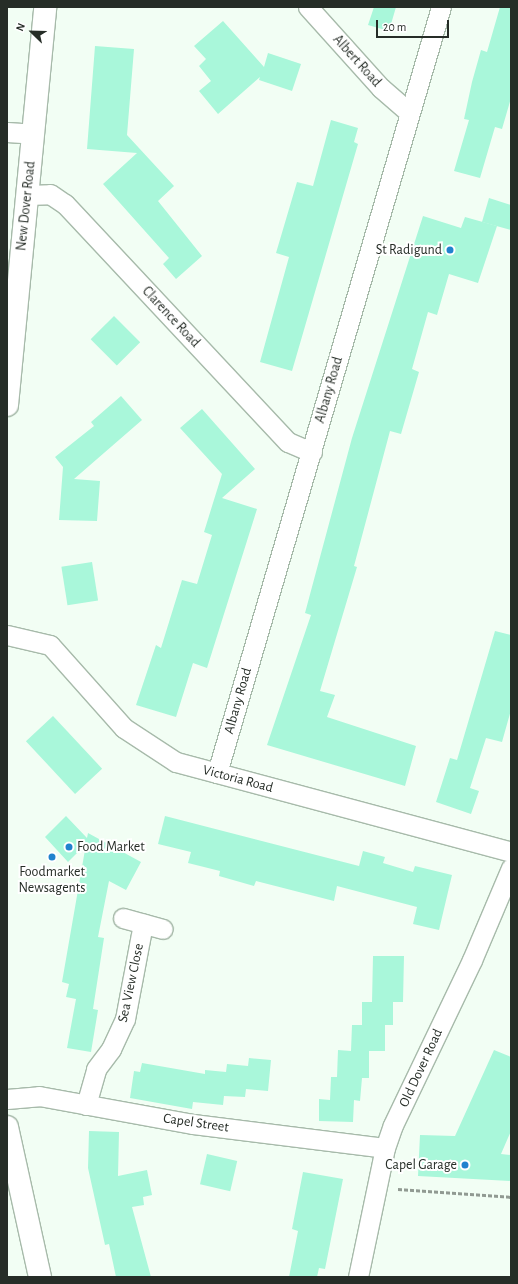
<!DOCTYPE html>
<html>
<head>
<meta charset="utf-8">
<style>
	body { margin:0 }
	#map { position:relative; width:518px; height:1284px; overflow:hidden; background:#f2fef4; font-family:"Alegreya Sans",sans-serif }
	div>[style] { position:absolute }
	[style*='--x'] { left:calc(var(--x)*1px); top:calc(var(--y)*1px); width:calc(var(--w)*1px); rotate:calc(var(--a)*1deg) }
	.building>* { inset:0; background:#a9f7da; transform-origin:0 0 }
	.path>* { height:2.5px; margin-top:-1.25px; transform-origin:0; background:repeating-linear-gradient(90deg,#919a92 0 4px,transparent 0 6px) }
	.roads { filter:drop-shadow(1px 0 #a7baaa) drop-shadow(-1px 0 #a7baaa) drop-shadow(0 1px #a7baaa) drop-shadow(0 -1px #a7baaa) }
	.minor>* { height:19px; margin:-9.5px; padding:0 9.5px; transform-origin:9.5px; border-radius:9.5px; background:#fff }
	.secondary>* { height:22px; margin:-11px; padding:0 11px; transform-origin:11px; border-radius:11px; background:#fff }
	.dots>* { width:11px; height:11px; translate:-50% -50%; box-sizing:border-box; border:2px solid #fff; border-radius:50% }
	span { translate:-50% -50%; white-space:nowrap; text-align:center; line-height:1.15; -webkit-text-stroke:4px #fff; paint-order:stroke }
	.street-label { font-size:14px; color:#262d27 }
	.poi-label { font-size:14px; color:#262d27 }
	.right { translate:-100% -50%; text-align:right }
	.left { translate:0 -50%; text-align:left }
	.frame { position:absolute; inset:0; border:8px solid #262d27; pointer-events:none }
	.north { position:absolute; left:12px; top:12px; width:40px; height:40px; -webkit-text-stroke:3px #fff; paint-order:stroke; rotate:293deg; font-size:11px; font-weight:700; line-height:16px; text-align:center; color:#262d27 }
	.north::after { content:''; display:block; margin:auto; width:14px; height:18px; background:#262d27; clip-path:polygon(50% 0,100% 100%,50% 72%,0 100%) }
	.scale { position:absolute; left:376px; top:20px; width:73px; height:18px; box-sizing:border-box; border:2px solid #262d27; border-top:0; padding-left:5px; font-size:12px; line-height:14px; white-space:nowrap; color:#262d27; -webkit-text-stroke:3px #fff; paint-order:stroke }
</style>
</head>
<body>
<div id="map">
	<div class="building">
		<i style="clip-path:polygon(374px 7px,396px 7px,389px 31px,368px 25px)"></i>
		<i style="clip-path:polygon(500px 7px,511px 7px,511px 98px,502px 129px,495px 127px,480px 178px,454px 171px,469px 120px,464px 119px,472px 82px,481px 50px,487px 52px)"></i>
		<i style="clip-path:polygon(223px 21px,264px 67px,268px 53px,301px 64px,292px 91px,259px 80px,260px 77px,218px 114px,199px 91px,211px 81px,199px 66px,206px 59px,194px 46px)"></i>
		<i style="clip-path:polygon(95px 46px,134px 49px,127px 135px,174px 186px,158px 201px,202px 256px,176px 279px,163px 264px,169px 258px,103px 184px,137px 153px,87px 149px)"></i>
		<i style="clip-path:polygon(331px 120px,358px 128px,354px 142px,358px 144px,292px 371px,260px 362px,289px 257px,276px 253px,297px 182px,313px 186px)"></i>
		<i style="clip-path:polygon(489px 198px,511px 205px,511px 230px,482px 222px)"></i>
		<i style="clip-path:polygon(423px 216px,461px 228px,465px 217px,497px 226px,478px 283px,449px 274px,437px 315px,428px 312px,412px 369px,419px 372px,401px 434px,390px 431px,354px 566px,357px 567px,320px 691px,335px 695px,327px 717px,416px 746px,405px 786px,267px 745px,311px 615px,305px 613px,352px 438px)"></i>
		<i style="left:114px;top:316px;width:37px;height:33px;rotate:45deg"></i>
		<i style="clip-path:polygon(121px 396px,142px 420px,74px 479px,100px 481px,97px 521px,59px 520px,63px 467px,55px 457px,94px 426px,91px 422px)"></i>
		<i style="clip-path:polygon(202px 409px,255px 469px,222px 498px,257px 509px,207px 668px,193px 663px,176px 717px,136px 705px,156px 645px,161px 648px,182px 580px,197px 584px,212px 535px,204px 532px,222px 474px,180px 428px)"></i>
		<i style="left:92px;top:562px;width:39px;height:31px;rotate:81deg"></i>
		<i style="clip-path:polygon(495px 631px,511px 635px,511px 710px,502px 742px,486px 738px,470px 788px,479px 791px,471px 814px,436px 802px,450px 758px,457px 760px)"></i>
		<i style="left:53px;top:716px;width:72px;height:37px;rotate:47deg"></i>
		<i style="clip-path:polygon(66px 816px,87px 838px,88px 833px,141px 862px,126px 890px,109px 881px,98px 937px,104px 938px,93px 1009px,98px 1010px,91px 1052px,67px 1048px,76px 999px,66px 997px,69px 984px,62px 982px,86px 844px,68px 862px,45px 837px)"></i>
		<i style="clip-path:polygon(165px 816px,359px 866px,363px 851px,385px 857px,383px 863px,413px 872px,415px 866px,452px 875px,439px 930px,413px 924px,417px 907px,337px 886px,334px 901px,256px 881px,254px 886px,219px 876px,220px 871px,188px 863px,191px 852px,158px 844px)"></i>
		<i style="clip-path:polygon(373px 956px,404px 956px,403px 1002px,393px 1002px,393px 1025px,385px 1025px,385px 1051px,363px 1051px,369px 1051px,369px 1078px,362px 1078px,360px 1101px,354px 1100px,353px 1122px,319px 1121px,319px 1099px,330px 1100px,331px 1077px,337px 1077px,338px 1050px,351px 1051px,352px 1025px,362px 1025px,362px 1002px,372px 1002px)"></i>
		<i style="clip-path:polygon(494px 1050px,511px 1057px,511px 1131px,501px 1154px,511px 1155px,511px 1181px,418px 1176px,420px 1135px,455px 1136px)"></i>
		<i style="clip-path:polygon(249px 1058px,271px 1060px,268px 1091px,246px 1089px,245px 1097px,224px 1096px,223px 1105px,193px 1102px,192px 1109px,130px 1098px,134px 1071px,140px 1072px,142px 1063px,205px 1074px,205px 1070px,226px 1072px,227px 1064px,248px 1066px)"></i>
		<i style="clip-path:polygon(89px 1131px,119px 1132px,118px 1176px,147px 1170px,152px 1195px,143px 1197px,144px 1205px,132px 1207px,151px 1277px,116px 1277px,109px 1244px,105px 1245px,88px 1168px)"></i>
		<i style="left:207px;top:1154px;width:31px;height:31px;rotate:13deg"></i>
		<i style="clip-path:polygon(303px 1172px,343px 1179px,325px 1269px,319px 1268px,317px 1277px,289px 1277px,298px 1231px,292px 1229px)"></i>
	</div>
	<div class="path">
		<i style="--x:398;--y:1189;--w:113;--a:4"></i>
	</div>
	<div class="roads">
		<div class="minor">
			<i style="--x:308;--y:7;--w:109;--a:48"></i>
			<i style="--x:381;--y:88;--w:37;--a:41"></i>
			<i style="--x:7;--y:132;--w:26;--a:4"></i>
			<i style="--x:27;--y:195;--w:23;--a:-2"></i>
			<i style="--x:50;--y:194;--w:18;--a:34"></i>
			<i style="--x:65;--y:204;--w:326;--a:46.9"></i>
			<i style="--x:288;--y:442;--w:26;--a:23"></i>
			<i style="--x:7;--y:635;--w:44;--a:13.1"></i>
			<i style="--x:50;--y:645;--w:111;--a:48.3"></i>
			<i style="--x:124;--y:728;--w:62;--a:33.2"></i>
			<i style="--x:176;--y:762;--w:347;--a:15"></i>
			<i style="--x:217;--y:773;--w:798;--a:-73.7"></i>
			<i style="--x:123;--y:918;--w:41;--a:15.4"></i>
			<i style="--x:7;--y:1099;--w:32;--a:-5"></i>
			<i style="--x:39;--y:1096;--w:157;--a:10.3"></i>
			<i style="--x:193;--y:1124;--w:193;--a:7.1"></i>
			<i style="--x:86;--y:1105;--w:37;--a:-74"></i>
			<i style="--x:96;--y:1069;--w:25;--a:-53"></i>
			<i style="--x:111;--y:1049;--w:33;--a:-65"></i>
			<i style="--x:125;--y:1019;--w:97;--a:-79.3"></i>
			<i style="--x:358;--y:1277;--w:132;--a:-78.2"></i>
			<i style="--x:385;--y:1148;--w:24;--a:-71"></i>
			<i style="--x:393;--y:1125;--w:183;--a:-64.4"></i>
			<i style="--x:472;--y:960;--w:100;--a:-67"></i>
		</div>
		<div class="secondary">
			<i style="--x:7;--y:405;--w:400;--a:-84.5"></i>
			<i style="--x:7;--y:1127;--w:154;--a:77.6"></i>
		</div>
	</div>
	<div class="dots">
		<i style="left:450px;top:250px;background:#2182ce"></i>
		<i style="left:69px;top:847px;background:#2182ce"></i>
		<i style="left:52px;top:857px;background:#2182ce"></i>
		<i style="left:465px;top:1165px;background:#2182ce"></i>
	</div>
	<div class="street-label">
		<span style="left:357px;top:61px;rotate:48deg">Albert Road</span>
		<span style="left:26px;top:206px;rotate:-84deg">New Dover Road</span>
		<span style="left:171px;top:317px;rotate:47deg">Clarence Road</span>
		<span style="left:329px;top:390px;rotate:-74deg">Albany Road</span>
		<span style="left:238px;top:701px;rotate:-74deg">Albany Road</span>
		<span style="left:238px;top:779px;rotate:15deg">Victoria Road</span>
		<span style="left:131px;top:983px;rotate:-78deg">Sea View Close</span>
		<span style="left:421px;top:1068px;rotate:-65deg">Old Dover Road</span>
		<span style="left:196px;top:1123px;rotate:8deg">Capel Street</span>
	</div>
	<div class="poi-label">
		<span class="right" style="left:442px;top:250px">St Radigund</span>
		<span class="left" style="left:77px;top:847px">Food Market</span>
		<span style="left:52px;top:880px">Foodmarket<br>Newsagents</span>
		<span class="right" style="left:457px;top:1165px">Capel Garage</span>
	</div>
	<div class="frame"></div>
	<div class="north">N</div>
	<div class="scale">20 m</div>
</div>
</body>
</html>
